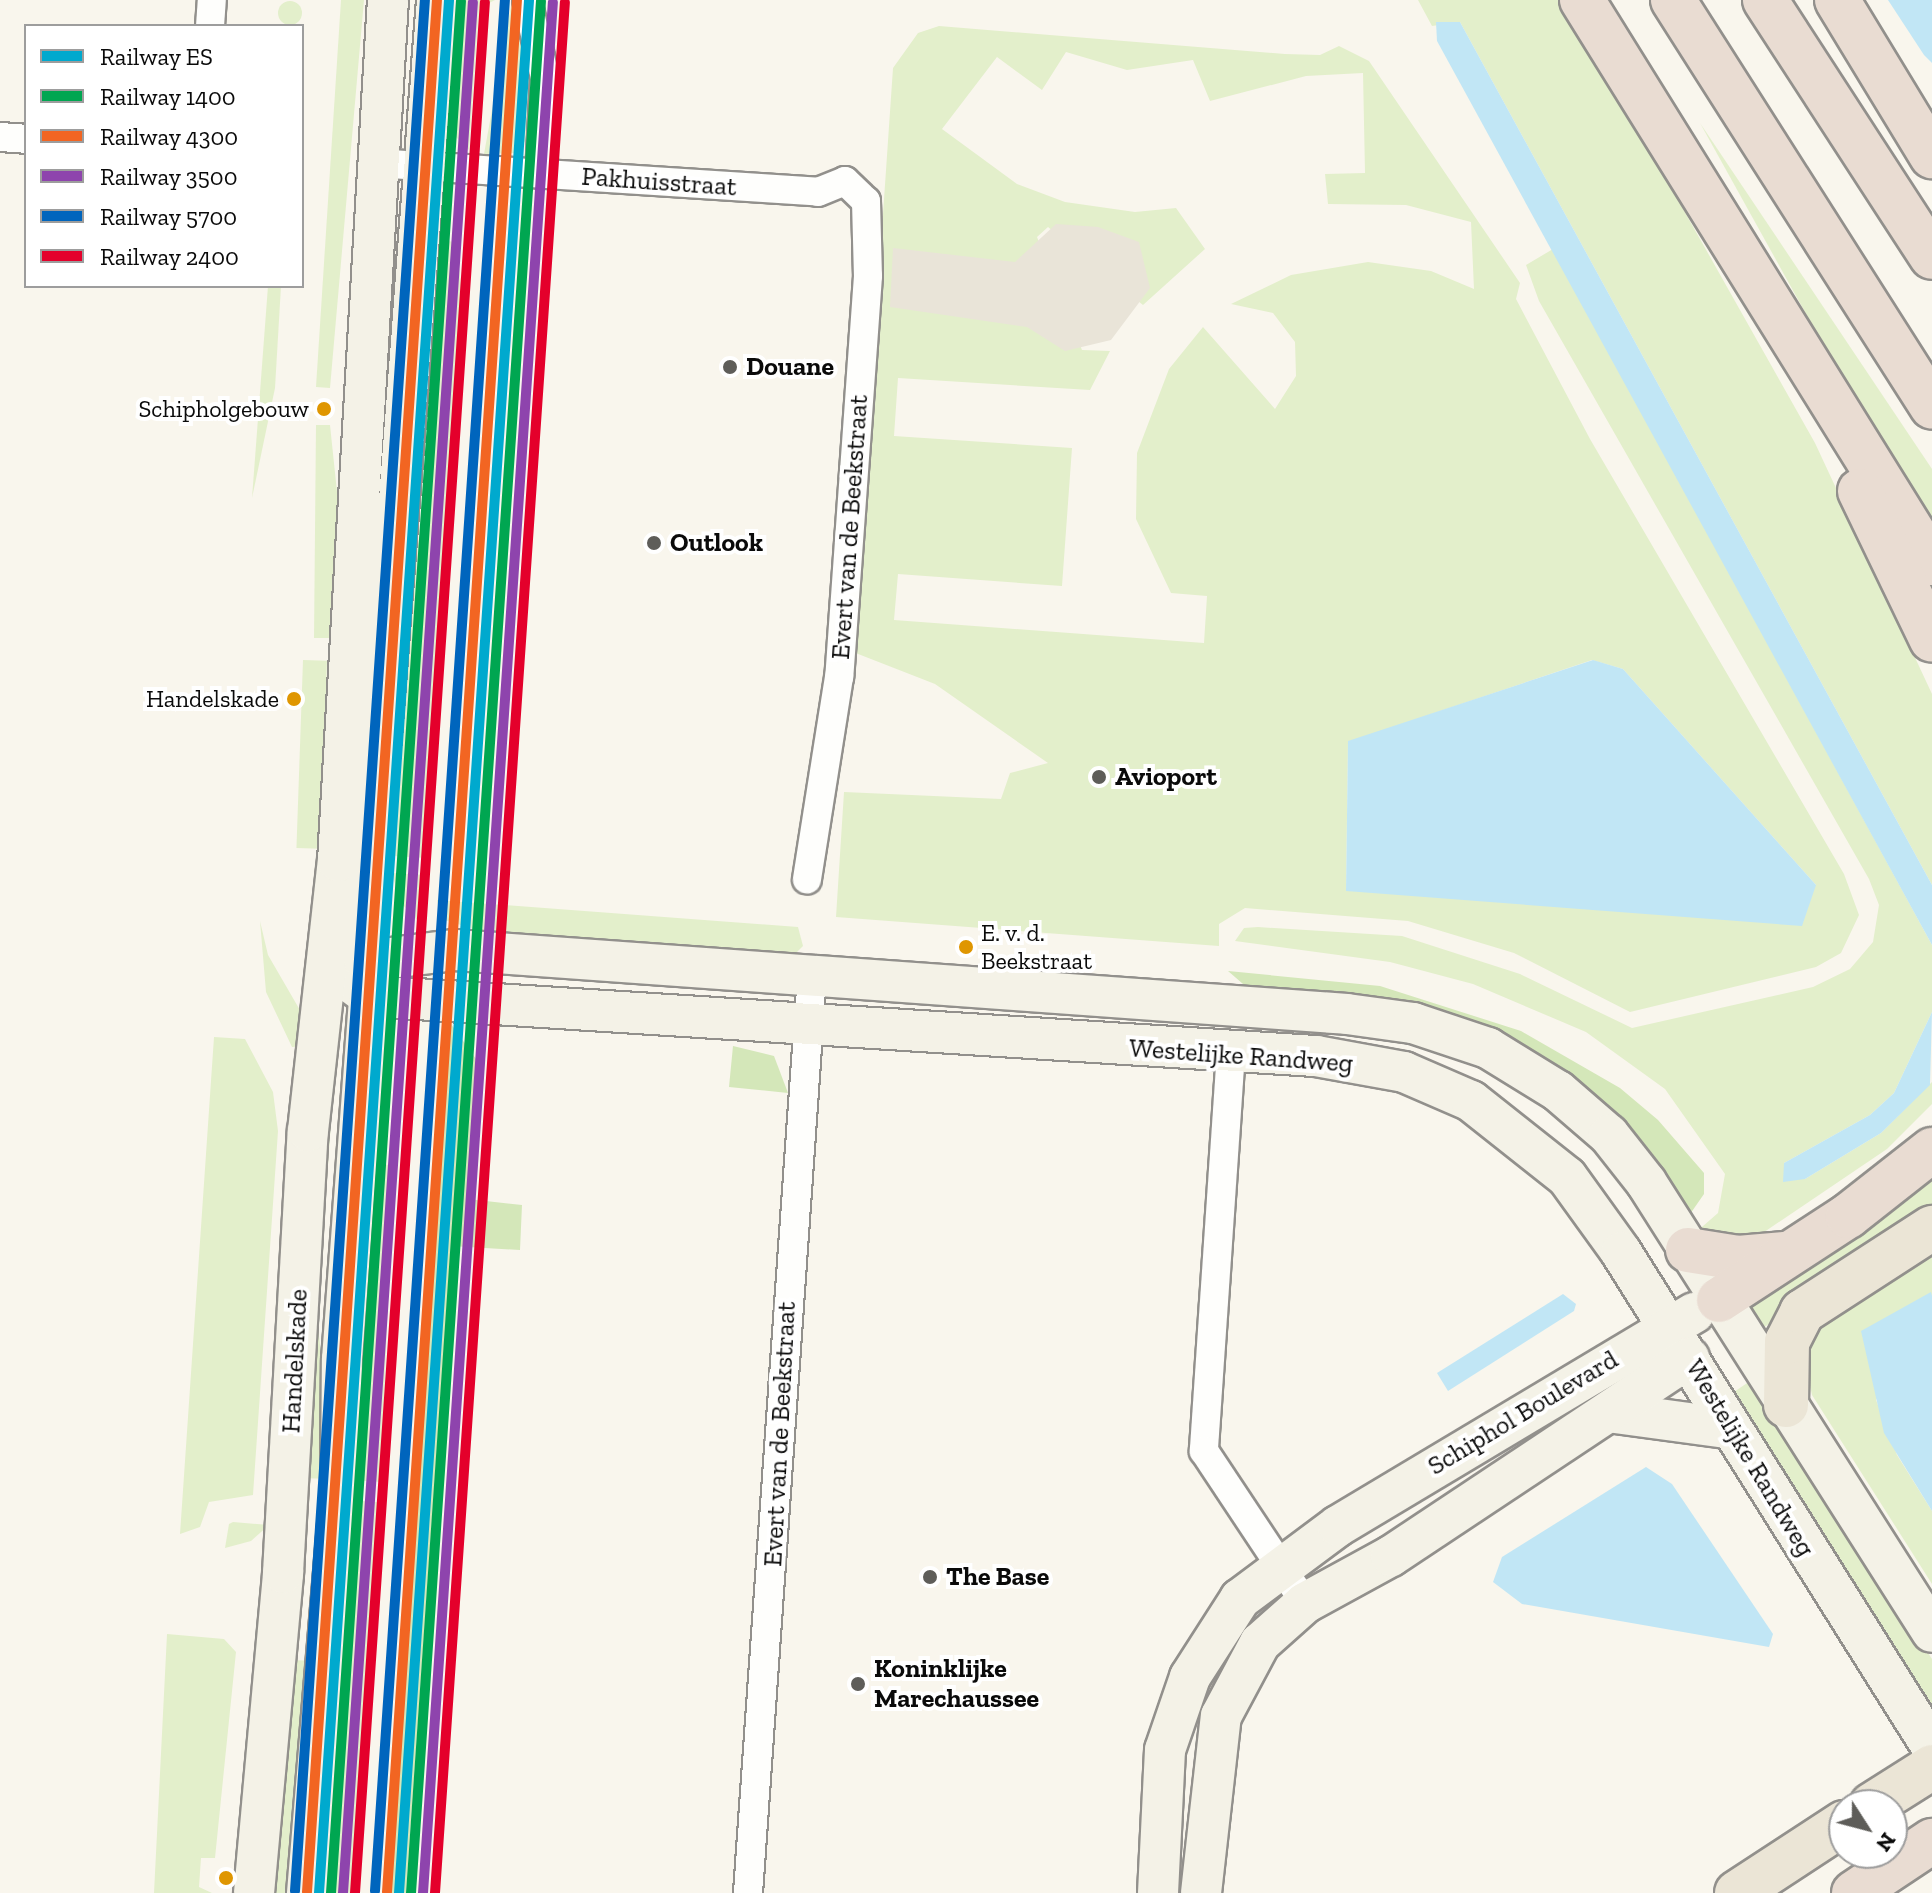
<!DOCTYPE html>
<html>
<head>
<meta charset="utf-8">
<style>
	body { margin:0 }
	#map { position:relative; width:1932px; height:1893px; overflow:hidden; background:#f9f6ed; font-family:"Zilla Slab",serif }
	div>[style] { position:absolute }
	[style*='--x'] { left:calc(var(--x)*1px); top:calc(var(--y)*1px); width:calc(var(--w)*1px); rotate:calc(var(--a)*1deg) }
	.green>* { inset:0; background:#e3efcb; transform-origin:0 0 }
	.round { border-radius:50% }
	.forest>* { inset:0; background:#d4e7b9 }
	.plaza>* { inset:0; background:#e9e4d8 }
	.water>* { inset:0; background:#c1e6f5 }
	.roads { filter:drop-shadow(2px 0 #92908c) drop-shadow(-2px 0 #92908c) drop-shadow(0 2px #92908c) drop-shadow(0 -2px #92908c) }
	.street>* { height:28px; margin:-14px; padding:0 14px; transform-origin:14px; border-radius:14px; background:#fefefc }
	.secondary>* { height:40px; margin:-20px; padding:0 20px; transform-origin:20px; border-radius:20px; background:#f4f2e7 }
	.primary>* { height:44px; margin:-22px; padding:0 22px; transform-origin:22px; border-radius:22px; background:#ebe5d6 }
	.highway>* { height:44px; margin:-22px; padding:0 22px; transform-origin:22px; border-radius:22px; background:#e9dcd2 }
	.rail-1>* { height:10px; margin:-5px; padding:0 5px; transform-origin:5px; border-radius:5px; background:#00a9ce }
	.rail-2>* { height:10px; margin:-5px; padding:0 5px; transform-origin:5px; border-radius:5px; background:#00a651 }
	.rail-3>* { height:10px; margin:-5px; padding:0 5px; transform-origin:5px; border-radius:5px; background:#f26522 }
	.rail-4>* { height:10px; margin:-5px; padding:0 5px; transform-origin:5px; border-radius:5px; background:#8e44ad }
	.rail-5>* { height:10px; margin:-5px; padding:0 5px; transform-origin:5px; border-radius:5px; background:#0065bd }
	.rail-6>* { height:10px; margin:-5px; padding:0 5px; transform-origin:5px; border-radius:5px; background:#e4002b }
	.dots>* { width:22px; height:22px; translate:-50% -50%; box-sizing:border-box; border:4px solid #fff; border-radius:50% }
	span { translate:-50% -50%; white-space:nowrap; text-align:center; line-height:1.15; -webkit-text-stroke:8px #fff; paint-order:stroke }
	.bus-label { font-size:24px; color:#0a0a0a }
	.right { translate:-100% -50%; text-align:right }
	.left { translate:0 -50%; text-align:left }
	.street-label { font-size:26px; color:#0a0a0a }
	.poi-label { font-size:26px; color:#0a0a0a; font-weight:700 }
	.legend { position:absolute; left:24px; top:24px; width:280px; height:264px; box-sizing:border-box; background:#fff; border:2px solid #9d9d9d; margin:0; padding:10px 14px; list-style:none; font-size:24px; color:#0a0a0a }
	.legend li { display:flex; align-items:center; gap:16px; height:40px }
	.legend b { width:40px; border:2px solid #9d9d9d }
	.north { position:absolute; left:1828px; top:1789px; width:80px; height:80px; box-sizing:border-box; background:#fff; border:2px solid #9d9d9d; border-radius:50%; rotate:126deg; font-size:22px; font-weight:700; line-height:32px; text-align:center; color:#0a0a0a }
	.north::after { content:''; display:block; margin:auto; width:28px; height:36px; background:#5e5d59; clip-path:polygon(50% 0,100% 100%,50% 72%,0 100%) }
</style>
</head>
<body>
<div id="map">
	<div class="green">
		<i style="clip-path:polygon(341px 0,364px 0,330px 388px,316px 387px)"></i>
		<i style="clip-path:polygon(456px 0,495px 0,479px 8px,469px 150px,446px 127px)"></i>
		<i style="clip-path:polygon(512px 0,533px 71px,532px 133px,515px 153px,484px 154px)"></i>
		<i style="clip-path:polygon(1418px 0,1561px 0,1603px 67px,1815px 443px,1932px 694px,1932px 885px,1460px 22px,1432px 26px)"></i>
		<i class="round" style="left:278px;top:1px;width:24px;height:24px"></i>
		<i style="clip-path:polygon(evenodd,939px 26px,1285px 54px,1320px 55px,1339px 46px,1369px 61px,1520px 283px,1516px 299px,1590px 439px,1844px 874px,1859px 915px,1841px 953px,1816px 967px,1630px 1012px,1514px 953px,1408px 921px,1245px 908px,1219px 924px,1219px 946px,836px 917px,844px 792px,1001px 799px,1010px 773px,1048px 763px,935px 684px,853px 652px,893px 68px,918px 33px,939px 26px,1066px 52px,1127px 70px,1193px 60px,1210px 101px,1306px 76px,1363px 73px,1365px 173px,1325px 174px,1328px 204px,1406px 205px,1471px 222px,1474px 289px,1431px 271px,1368px 262px,1291px 275px,1231px 304px,1273px 313px,1295px 342px,1296px 376px,1275px 409px,1203px 327px,1169px 369px,1137px 453px,1136px 519px,1171px 593px,1207px 596px,1204px 643px,894px 620px,898px 574px,1062px 586px,1072px 448px,894px 436px,898px 378px,1090px 390px,1110px 351px,1082px 350px,1037px 237px,1048px 227px,1143px 305px,1205px 249px,1176px 208px,1135px 212px,1065px 202px,1017px 184px,942px 129px,997px 57px,1042px 90px,1066px 52px,939px 26px,1592px 660px,1623px 669px,1816px 885px,1346px 891px,1348px 742px,1592px 660px)"></i>
		<i style="clip-path:polygon(1700px 123px,1932px 469px,1932px 540px,1901px 485px)"></i>
		<i style="clip-path:polygon(437px 240px,456px 242px,464px 310px,427px 858px,393px 856px,412px 577px,429px 487px)"></i>
		<i style="clip-path:polygon(1553px 249px,1932px 945px,1932px 1012px,1894px 1093px,1870px 1115px,1784px 1163px,1805px 1179px,1881px 1133px,1932px 1082px,1932px 1104px,1887px 1149px,1748px 1243px,1695px 1233px,1718px 1213px,1725px 1174px,1665px 1089px,1586px 1032px,1473px 984px,1390px 962px,1235px 941px,1244px 928px,1258px 927px,1402px 936px,1520px 974px,1632px 1028px,1813px 987px,1850px 969px,1873px 942px,1879px 905px,1869px 879px,1539px 301px,1526px 265px)"></i>
		<i style="clip-path:polygon(268px 286px,281px 286px,275px 388px,252px 498px)"></i>
		<i style="clip-path:polygon(316px 425px,330px 425px,339px 511px,330px 638px,314px 638px)"></i>
		<i style="left:303px;top:660px;width:24px;height:188px;rotate:2deg"></i>
		<i style="clip-path:polygon(392px 873px,426px 875px,423px 926px,400px 902px)"></i>
		<i style="clip-path:polygon(437px 900px,798px 927px,803px 946px,792px 957px,474px 929px,441px 919px)"></i>
		<i style="clip-path:polygon(260px 921px,268px 955px,308px 1024px,310px 1046px,292px 1047px,266px 992px)"></i>
		<i style="clip-path:polygon(214px 1037px,245px 1039px,273px 1092px,278px 1131px,253px 1495px,209px 1502px,200px 1527px,180px 1534px)"></i>
		<i style="clip-path:polygon(324px 1095px,333px 1095px,317px 1318px,335px 1479px,298px 1478px)"></i>
		<i style="clip-path:polygon(372px 1164px,393px 1165px,381px 1482px,350px 1480px)"></i>
		<i style="clip-path:polygon(1932px 1179px,1932px 1220px,1758px 1331px,1744px 1310px)"></i>
		<i style="clip-path:polygon(1932px 1251px,1932px 1296px,1876px 1400px,1897px 1455px,1932px 1511px,1932px 1584px,1812px 1395px,1807px 1372px,1808px 1350px,1826px 1318px)"></i>
		<i style="clip-path:polygon(1753px 1379px,1932px 1659px,1932px 1705px,1731px 1394px)"></i>
		<i style="left:348px;top:1500px;width:32px;height:394px;rotate:4deg"></i>
		<i style="clip-path:polygon(229px 1524px,233px 1522px,269px 1525px,251px 1541px,225px 1548px)"></i>
		<i style="clip-path:polygon(167px 1634px,224px 1639px,236px 1652px,215px 1858px,201px 1858px,199px 1887px,212px 1893px,154px 1893px)"></i>
		<i style="clip-path:polygon(285px 1660px,323px 1661px,292px 1893px,269px 1893px)"></i>
	</div>
	<div class="forest">
		<i style="clip-path:polygon(1228px 971px,1380px 986px,1521px 1031px,1620px 1088px,1658px 1120px,1704px 1173px,1704px 1194px,1688px 1217px,1582px 1088px,1250px 990px)"></i>
		<i style="clip-path:polygon(446px 1017px,481px 1066px,468px 1199px,522px 1205px,520px 1250px,451px 1246px,406px 1893px,384px 1893px)"></i>
		<i style="clip-path:polygon(733px 1046px,774px 1056px,788px 1093px,729px 1087px)"></i>
	</div>
	<div class="plaza">
		<i style="clip-path:polygon(1056px 224px,1098px 227px,1139px 242px,1150px 288px,1111px 340px,1065px 351px,1027px 327px,890px 307px,893px 248px,1015px 262px)"></i>
	</div>
	<div class="water">
		<i style="clip-path:polygon(1888px 0,1932px 0,1932px 63px,1924px 55px)"></i>
		<i style="clip-path:polygon(1436px 22px,1460px 22px,1932px 885px,1932px 945px,1437px 41px)"></i>
		<i style="clip-path:polygon(1593px 660px,1623px 669px,1816px 885px,1802px 926px,1346px 891px,1348px 741px)"></i>
		<i style="clip-path:polygon(1932px 1012px,1930px 1085px,1881px 1133px,1805px 1179px,1783px 1182px,1784px 1163px,1870px 1115px,1894px 1093px)"></i>
		<i style="clip-path:polygon(1931px 1292px,1932px 1296px,1932px 1511px,1884px 1433px,1861px 1331px)"></i>
		<i style="clip-path:polygon(1563px 1294px,1576px 1304px,1574px 1311px,1448px 1391px,1437px 1373px)"></i>
		<i style="clip-path:polygon(1646px 1467px,1672px 1484px,1773px 1634px,1769px 1647px,1522px 1604px,1493px 1582px,1502px 1557px)"></i>
	</div>
	<div class="roads">
		<div class="street">
			<i style="--x:527;--y:0;--w:80;--a:77"></i>
			<i style="--x:545;--y:78;--w:96;--a:93"></i>
			<i style="--x:210;--y:26;--w:26;--a:-86"></i>
			<i style="--x:0;--y:137;--w:26;--a:4"></i>
			<i style="--x:375;--y:163;--w:444;--a:3.7"></i>
			<i style="--x:818;--y:192;--w:29;--a:-22"></i>
			<i style="--x:845;--y:181;--w:29;--a:44"></i>
			<i style="--x:866;--y:201;--w:75;--a:88.5"></i>
			<i style="--x:868;--y:276;--w:402;--a:94.1"></i>
			<i style="--x:839;--y:677;--w:205;--a:99"></i>
			<i style="--x:1231;--y:1052;--w:400;--a:93.9"></i>
			<i style="--x:1204;--y:1451;--w:182;--a:56.4"></i>
			<i style="--x:748;--y:1893;--w:919;--a:-86.01"></i>
		</div>
		<div class="secondary">
			<i style="--x:328;--y:966;--w:51;--a:36.2"></i>
			<i style="--x:369;--y:996;--w:949;--a:3.63"></i>
			<i style="--x:1316;--y:1056;--w:89;--a:10.3"></i>
			<i style="--x:1404;--y:1072;--w:73;--a:23.4"></i>
			<i style="--x:1471;--y:1101;--w:122;--a:38.4"></i>
			<i style="--x:1567;--y:1177;--w:92;--a:54.2"></i>
			<i style="--x:1621;--y:1252;--w:585;--a:57.86"></i>
			<i style="--x:328;--y:966;--w:128;--a:-7.2"></i>
			<i style="--x:455;--y:950;--w:894;--a:4.1"></i>
			<i style="--x:1347;--y:1014;--w:67;--a:7.8"></i>
			<i style="--x:1413;--y:1023;--w:79;--a:18.4"></i>
			<i style="--x:1488;--y:1048;--w:82;--a:31.6"></i>
			<i style="--x:1558;--y:1091;--w:67;--a:40.8"></i>
			<i style="--x:1609;--y:1135;--w:60;--a:51.8"></i>
			<i style="--x:1646;--y:1182;--w:533;--a:57.56"></i>
			<i style="--x:1615;--y:1413;--w:112;--a:7.7"></i>
			<i style="--x:254;--y:1893;--w:321;--a:-84.8"></i>
			<i style="--x:283;--y:1573;--w:443;--a:-86.8"></i>
			<i style="--x:308;--y:1131;--w:272;--a:-83.7"></i>
			<i style="--x:338;--y:861;--w:862;--a:-86.68"></i>
			<i style="--x:307;--y:1893;--w:406;--a:-85.2"></i>
			<i style="--x:341;--y:1488;--w:129;--a:-89.6"></i>
			<i style="--x:342;--y:1359;--w:364;--a:-85.7"></i>
			<i style="--x:369;--y:996;--w:36;--a:-98"></i>
			<i style="--x:364;--y:960;--w:963;--a:-85.65"></i>
			<i style="--x:1158;--y:1893;--w:143;--a:-87.2"></i>
			<i style="--x:1165;--y:1750;--w:77;--a:-71.1"></i>
			<i style="--x:1190;--y:1677;--w:93;--a:-57.3"></i>
			<i style="--x:1240;--y:1599;--w:122;--a:-36.7"></i>
			<i style="--x:1338;--y:1526;--w:415;--a:-30.9"></i>
			<i style="--x:1201;--y:1893;--w:178;--a:-83.6"></i>
			<i style="--x:1221;--y:1716;--w:83;--a:-61.9"></i>
			<i style="--x:1260;--y:1643;--w:60;--a:-41.6"></i>
			<i style="--x:1305;--y:1603;--w:98;--a:-28.7"></i>
			<i style="--x:1391;--y:1556;--w:358;--a:-33.6"></i>
		</div>
		<div class="primary">
			<i style="--x:1786;--y:1405;--w:63;--a:-89.1"></i>
			<i style="--x:1787;--y:1342;--w:34;--a:-63"></i>
			<i style="--x:1802;--y:1312;--w:155;--a:-32.9"></i>
			<i style="--x:1872;--y:1805;--w:71;--a:-32.3"></i>
			<i style="--x:1737;--y:1893;--w:128;--a:-33.2"></i>
		</div>
		<div class="highway">
			<i style="--x:1582;--y:0;--w:663;--a:58.13"></i>
			<i style="--x:1673;--y:0;--w:482;--a:57.5"></i>
			<i style="--x:1765;--y:0;--w:306;--a:57"></i>
			<i style="--x:1837;--y:0;--w:183;--a:58.7"></i>
			<i style="--x:1860;--y:491;--w:165;--a:64.2"></i>
			<i style="--x:1688;--y:1250;--w:51;--a:9.1"></i>
			<i style="--x:1738;--y:1258;--w:47;--a:-4.9"></i>
			<i style="--x:1719;--y:1300;--w:154;--a:-33.1"></i>
			<i style="--x:1848;--y:1216;--w:107;--a:-38.2"></i>
			<i style="--x:1854;--y:1893;--w:94;--a:-33.7"></i>
		</div>
	</div>
	<div class="rail-1">
		<i style="--x:319;--y:1893;--w:1897;--a:-86.07"></i>
		<i style="--x:399;--y:1893;--w:1897;--a:-86.07"></i>
	</div>
	<div class="rail-2">
		<i style="--x:331;--y:1893;--w:1896;--a:-86.07"></i>
		<i style="--x:411;--y:1893;--w:1896;--a:-86.07"></i>
	</div>
	<div class="rail-3">
		<i style="--x:307;--y:1892;--w:1896;--a:-86.07"></i>
		<i style="--x:387;--y:1892;--w:1896;--a:-86.07"></i>
	</div>
	<div class="rail-4">
		<i style="--x:343;--y:1893;--w:1895;--a:-86.07"></i>
		<i style="--x:423;--y:1893;--w:1895;--a:-86.07"></i>
	</div>
	<div class="rail-5">
		<i style="--x:295;--y:1891;--w:1895;--a:-86.07"></i>
		<i style="--x:375;--y:1891;--w:1895;--a:-86.07"></i>
	</div>
	<div class="rail-6">
		<i style="--x:355;--y:1893;--w:1895;--a:-86.07"></i>
		<i style="--x:435;--y:1893;--w:1895;--a:-86.07"></i>
	</div>
	<div class="dots">
		<i style="left:730px;top:367px;background:#5e5d59"></i>
		<i style="left:324px;top:409px;background:#df9601"></i>
		<i style="left:654px;top:543px;background:#5e5d59"></i>
		<i style="left:294px;top:699px;background:#df9601"></i>
		<i style="left:1099px;top:777px;background:#5e5d59"></i>
		<i style="left:966px;top:947px;background:#df9601"></i>
		<i style="left:930px;top:1577px;background:#5e5d59"></i>
		<i style="left:858px;top:1684px;background:#5e5d59"></i>
		<i style="left:226px;top:1878px;background:#df9601"></i>
	</div>
	<div class="bus-label">
		<span class="right" style="left:309px;top:409px">Schipholgebouw</span>
		<span class="right" style="left:279px;top:699px">Handelskade</span>
		<span class="left" style="left:981px;top:947px">E. v. d.<br>Beekstraat</span>
	</div>
	<div class="street-label">
		<span style="left:659px;top:182px;rotate:4deg">Pakhuisstraat</span>
		<span style="left:850px;top:527px;rotate:-86deg">Evert van de Beekstraat</span>
		<span style="left:1241px;top:1056px;rotate:4deg">Westelijke Randweg</span>
		<span style="left:295px;top:1361px;rotate:-87deg">Handelskade</span>
		<span style="left:1523px;top:1413px;rotate:-31deg">Schiphol Boulevard</span>
		<span style="left:780px;top:1434px;rotate:-87deg">Evert van de Beekstraat</span>
		<span style="left:1750px;top:1458px;rotate:59deg">Westelijke Randweg</span>
	</div>
	<div class="poi-label">
		<span class="left" style="left:746px;top:367px">Douane</span>
		<span class="left" style="left:670px;top:543px">Outlook</span>
		<span class="left" style="left:1115px;top:777px">Avioport</span>
		<span class="left" style="left:946px;top:1577px">The Base</span>
		<span class="left" style="left:874px;top:1684px">Koninklijke<br>Marechaussee</span>
	</div>
	<ul class="legend">
	<li><b style="height:10px;background:#00a9ce"></b>Railway ES</li>
	<li><b style="height:10px;background:#00a651"></b>Railway 1400</li>
	<li><b style="height:10px;background:#f26522"></b>Railway 4300</li>
	<li><b style="height:10px;background:#8e44ad"></b>Railway 3500</li>
	<li><b style="height:10px;background:#0065bd"></b>Railway 5700</li>
	<li><b style="height:10px;background:#e4002b"></b>Railway 2400</li>
	</ul>
	<div class="north">N</div>
</div>
</body>
</html>
